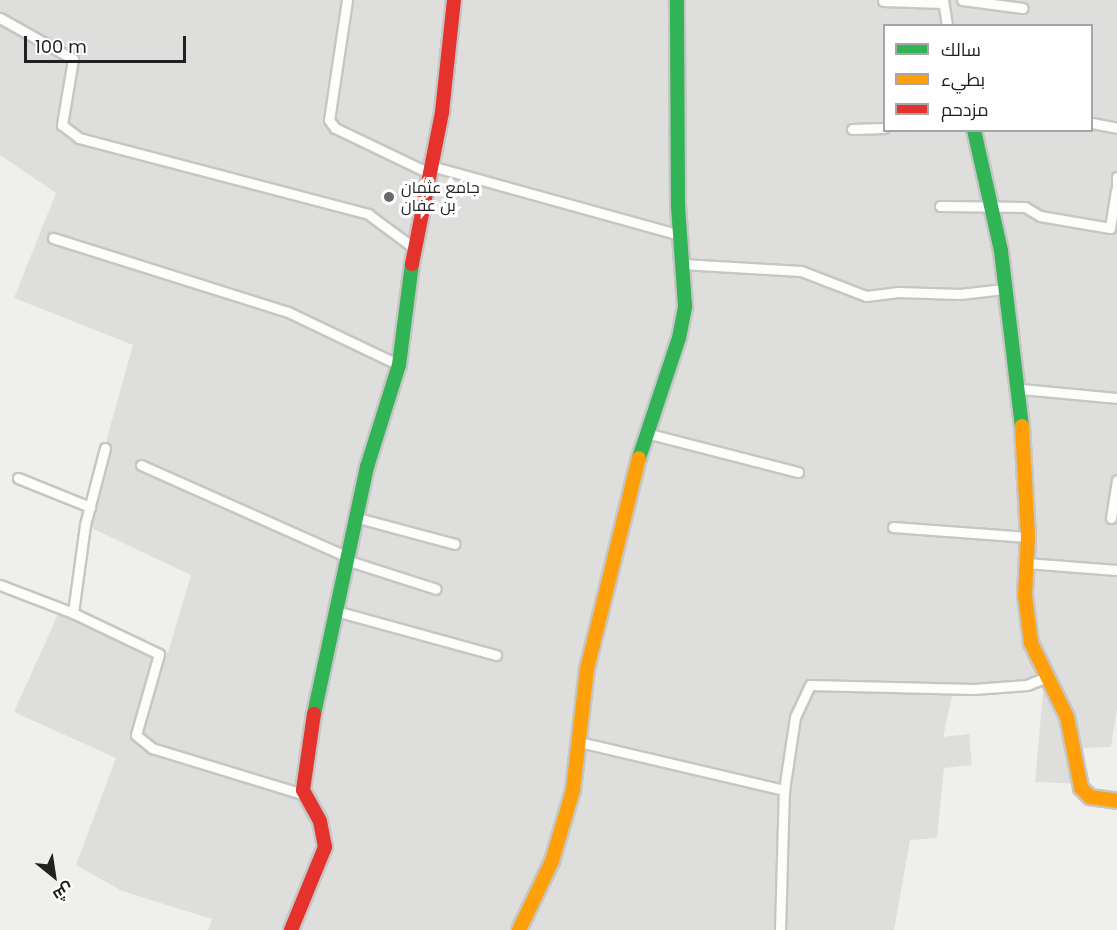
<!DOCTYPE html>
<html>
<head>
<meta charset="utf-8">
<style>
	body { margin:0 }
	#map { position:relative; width:1117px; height:930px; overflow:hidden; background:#efefeb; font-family:Poppins,Cairo,sans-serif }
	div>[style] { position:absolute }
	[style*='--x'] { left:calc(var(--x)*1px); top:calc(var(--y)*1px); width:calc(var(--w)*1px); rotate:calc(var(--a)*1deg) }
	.built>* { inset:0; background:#dededc }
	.roads { filter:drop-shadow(2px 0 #c6c6c4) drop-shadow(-2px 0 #c6c6c4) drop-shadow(0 2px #c6c6c4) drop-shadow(0 -2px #c6c6c4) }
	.street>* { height:9px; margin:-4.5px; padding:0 4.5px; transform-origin:4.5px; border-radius:4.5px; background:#fdfdfc }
	.fast>* { height:14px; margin:-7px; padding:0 7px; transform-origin:7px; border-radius:7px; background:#30b455 }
	.slow>* { height:14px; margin:-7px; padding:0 7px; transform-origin:7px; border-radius:7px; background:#ff9f0a }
	.jam>* { height:14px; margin:-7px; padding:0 7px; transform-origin:7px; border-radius:7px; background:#e5322d }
	.dots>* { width:16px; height:16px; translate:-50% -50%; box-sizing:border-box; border:3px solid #fff; border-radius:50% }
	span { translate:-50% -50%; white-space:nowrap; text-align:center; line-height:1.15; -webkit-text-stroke:6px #fff; paint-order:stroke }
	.poi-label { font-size:16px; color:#212121 }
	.left { translate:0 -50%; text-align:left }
	.legend { position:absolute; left:883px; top:24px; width:210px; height:108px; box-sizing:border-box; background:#fff; border:2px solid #a6a6a6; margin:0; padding:8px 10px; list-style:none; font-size:18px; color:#212121 }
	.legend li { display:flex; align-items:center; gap:12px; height:30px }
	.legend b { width:30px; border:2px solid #a6a6a6 }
	.north { position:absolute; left:24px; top:846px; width:60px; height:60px; -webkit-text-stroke:4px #fff; paint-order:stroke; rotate:150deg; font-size:16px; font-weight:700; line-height:24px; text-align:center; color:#212121 }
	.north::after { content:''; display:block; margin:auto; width:21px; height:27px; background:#212121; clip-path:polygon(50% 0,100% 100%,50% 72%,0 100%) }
	.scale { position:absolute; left:24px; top:36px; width:162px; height:27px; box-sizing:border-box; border:3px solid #212121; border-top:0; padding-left:8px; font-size:18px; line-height:21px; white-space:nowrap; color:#212121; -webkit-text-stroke:4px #fff; paint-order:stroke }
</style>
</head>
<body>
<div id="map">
	<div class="built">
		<i style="clip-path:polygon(evenodd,0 0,1117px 0,1117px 708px,1111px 747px,1083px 748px,1084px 784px,1035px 782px,1044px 681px,953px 692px,943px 737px,969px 734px,972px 765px,944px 768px,937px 838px,910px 840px,894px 930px,208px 930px,212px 919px,122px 891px,76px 865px,116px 758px,14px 712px,59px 612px,168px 653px,191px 575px,83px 524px,133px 345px,14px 298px,56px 193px,0 155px,0 0,884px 26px,1092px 26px,1092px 130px,884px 130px,884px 26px)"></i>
	</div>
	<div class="roads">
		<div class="street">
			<i style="--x:347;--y:0;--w:121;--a:98.5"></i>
			<i style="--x:329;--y:120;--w:10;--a:53"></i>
			<i style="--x:335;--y:128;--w:104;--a:25.6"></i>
			<i style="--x:943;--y:0;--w:26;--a:81"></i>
			<i style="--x:962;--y:0;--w:61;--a:7.6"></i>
			<i style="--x:883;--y:1;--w:60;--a:1.9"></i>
			<i style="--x:0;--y:18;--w:84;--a:29.3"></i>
			<i style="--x:73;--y:59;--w:67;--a:99.5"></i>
			<i style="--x:62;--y:125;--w:21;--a:37"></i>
			<i style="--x:79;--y:138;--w:299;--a:14.7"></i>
			<i style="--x:368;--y:214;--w:57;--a:36.5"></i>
			<i style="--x:1092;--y:123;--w:25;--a:11"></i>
			<i style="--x:852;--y:129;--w:32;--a:-2"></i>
			<i style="--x:431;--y:166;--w:258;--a:15.5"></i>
			<i style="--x:1117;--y:177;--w:13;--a:90"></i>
			<i style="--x:940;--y:206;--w:85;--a:0.7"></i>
			<i style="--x:1025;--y:207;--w:17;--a:31"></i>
			<i style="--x:1040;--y:216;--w:71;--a:9.7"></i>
			<i style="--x:1110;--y:228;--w:38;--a:-81"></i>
			<i style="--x:53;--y:238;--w:246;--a:17.5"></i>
			<i style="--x:288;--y:312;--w:123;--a:25.5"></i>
			<i style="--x:682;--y:264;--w:119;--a:3.4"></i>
			<i style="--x:801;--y:271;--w:70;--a:21"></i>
			<i style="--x:866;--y:296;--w:31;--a:-7"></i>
			<i style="--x:897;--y:292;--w:63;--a:1.8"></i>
			<i style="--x:960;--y:294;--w:44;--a:-6.5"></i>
			<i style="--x:1020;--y:389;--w:97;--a:5.3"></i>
			<i style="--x:646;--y:433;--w:157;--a:14.4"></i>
			<i style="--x:105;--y:448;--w:80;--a:104.6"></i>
			<i style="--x:85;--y:525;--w:89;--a:97.8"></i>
			<i style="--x:73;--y:613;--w:95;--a:25.5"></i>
			<i style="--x:159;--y:654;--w:84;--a:105.9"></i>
			<i style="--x:136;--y:735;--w:21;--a:39"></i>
			<i style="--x:152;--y:748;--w:161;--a:17"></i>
			<i style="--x:141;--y:465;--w:229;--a:24"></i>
			<i style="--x:18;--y:478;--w:78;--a:21.9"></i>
			<i style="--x:358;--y:518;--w:100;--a:15"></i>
			<i style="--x:1111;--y:518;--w:38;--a:-81"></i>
			<i style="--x:893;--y:527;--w:135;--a:4.2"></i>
			<i style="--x:349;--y:561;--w:91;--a:17.8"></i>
			<i style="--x:1026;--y:563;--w:91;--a:4.4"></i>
			<i style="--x:0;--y:585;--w:78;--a:21"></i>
			<i style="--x:336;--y:611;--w:166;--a:15.4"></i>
			<i style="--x:579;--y:742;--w:211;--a:13.2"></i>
			<i style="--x:780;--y:930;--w:140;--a:-88.4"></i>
			<i style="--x:784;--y:790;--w:74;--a:-81.4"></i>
			<i style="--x:795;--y:717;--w:35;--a:-65"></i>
			<i style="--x:810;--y:685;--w:164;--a:1.4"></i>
			<i style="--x:974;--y:689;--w:53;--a:-4.3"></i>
			<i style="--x:1027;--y:685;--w:22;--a:-22"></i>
		</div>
		<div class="fast">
			<i style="--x:974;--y:130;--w:124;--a:77.4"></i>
			<i style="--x:1001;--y:251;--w:176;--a:83.2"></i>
			<i style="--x:639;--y:458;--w:126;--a:-71.6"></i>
			<i style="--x:679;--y:338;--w:33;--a:-79"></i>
			<i style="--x:685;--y:306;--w:100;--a:-94"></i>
			<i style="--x:678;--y:206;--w:206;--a:-90.3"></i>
			<i style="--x:314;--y:714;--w:253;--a:-77.9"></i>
			<i style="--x:367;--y:467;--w:107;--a:-72.6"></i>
			<i style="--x:399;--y:365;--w:102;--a:-82.7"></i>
		</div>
		<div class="slow">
			<i style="--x:1022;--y:426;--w:111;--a:86.9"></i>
			<i style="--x:1028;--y:537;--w:58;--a:93"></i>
			<i style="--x:1025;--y:595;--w:48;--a:82.9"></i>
			<i style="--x:1031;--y:643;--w:82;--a:64.1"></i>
			<i style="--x:1067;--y:717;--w:72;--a:78.8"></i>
			<i style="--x:1081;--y:788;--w:13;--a:45"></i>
			<i style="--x:1090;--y:797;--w:27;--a:8"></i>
			<i style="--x:519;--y:930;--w:76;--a:-64.4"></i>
			<i style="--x:552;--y:861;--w:74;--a:-73.5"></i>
			<i style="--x:573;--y:790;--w:122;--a:-83.4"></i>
			<i style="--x:587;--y:669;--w:217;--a:-76.2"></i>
		</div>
		<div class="jam">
			<i style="--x:412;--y:264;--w:155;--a:-78.8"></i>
			<i style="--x:442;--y:112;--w:113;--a:-83.9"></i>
			<i style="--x:291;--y:930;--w:90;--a:-67.7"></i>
			<i style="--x:325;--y:847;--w:26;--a:-101"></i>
			<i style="--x:320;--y:821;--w:35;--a:-119"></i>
			<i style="--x:303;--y:790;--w:77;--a:-81.8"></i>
		</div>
	</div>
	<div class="dots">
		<i style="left:389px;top:197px;background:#696968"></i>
	</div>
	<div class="poi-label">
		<span class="left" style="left:401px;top:197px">جامع عثمان<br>بن عفان</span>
	</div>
	<ul class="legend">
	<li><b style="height:8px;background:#30b455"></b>سالك</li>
	<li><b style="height:8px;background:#ff9f0a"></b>بطيء</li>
	<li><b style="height:8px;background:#e5322d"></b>مزدحم</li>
	</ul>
	<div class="north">ش</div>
	<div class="scale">100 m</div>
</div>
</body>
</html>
